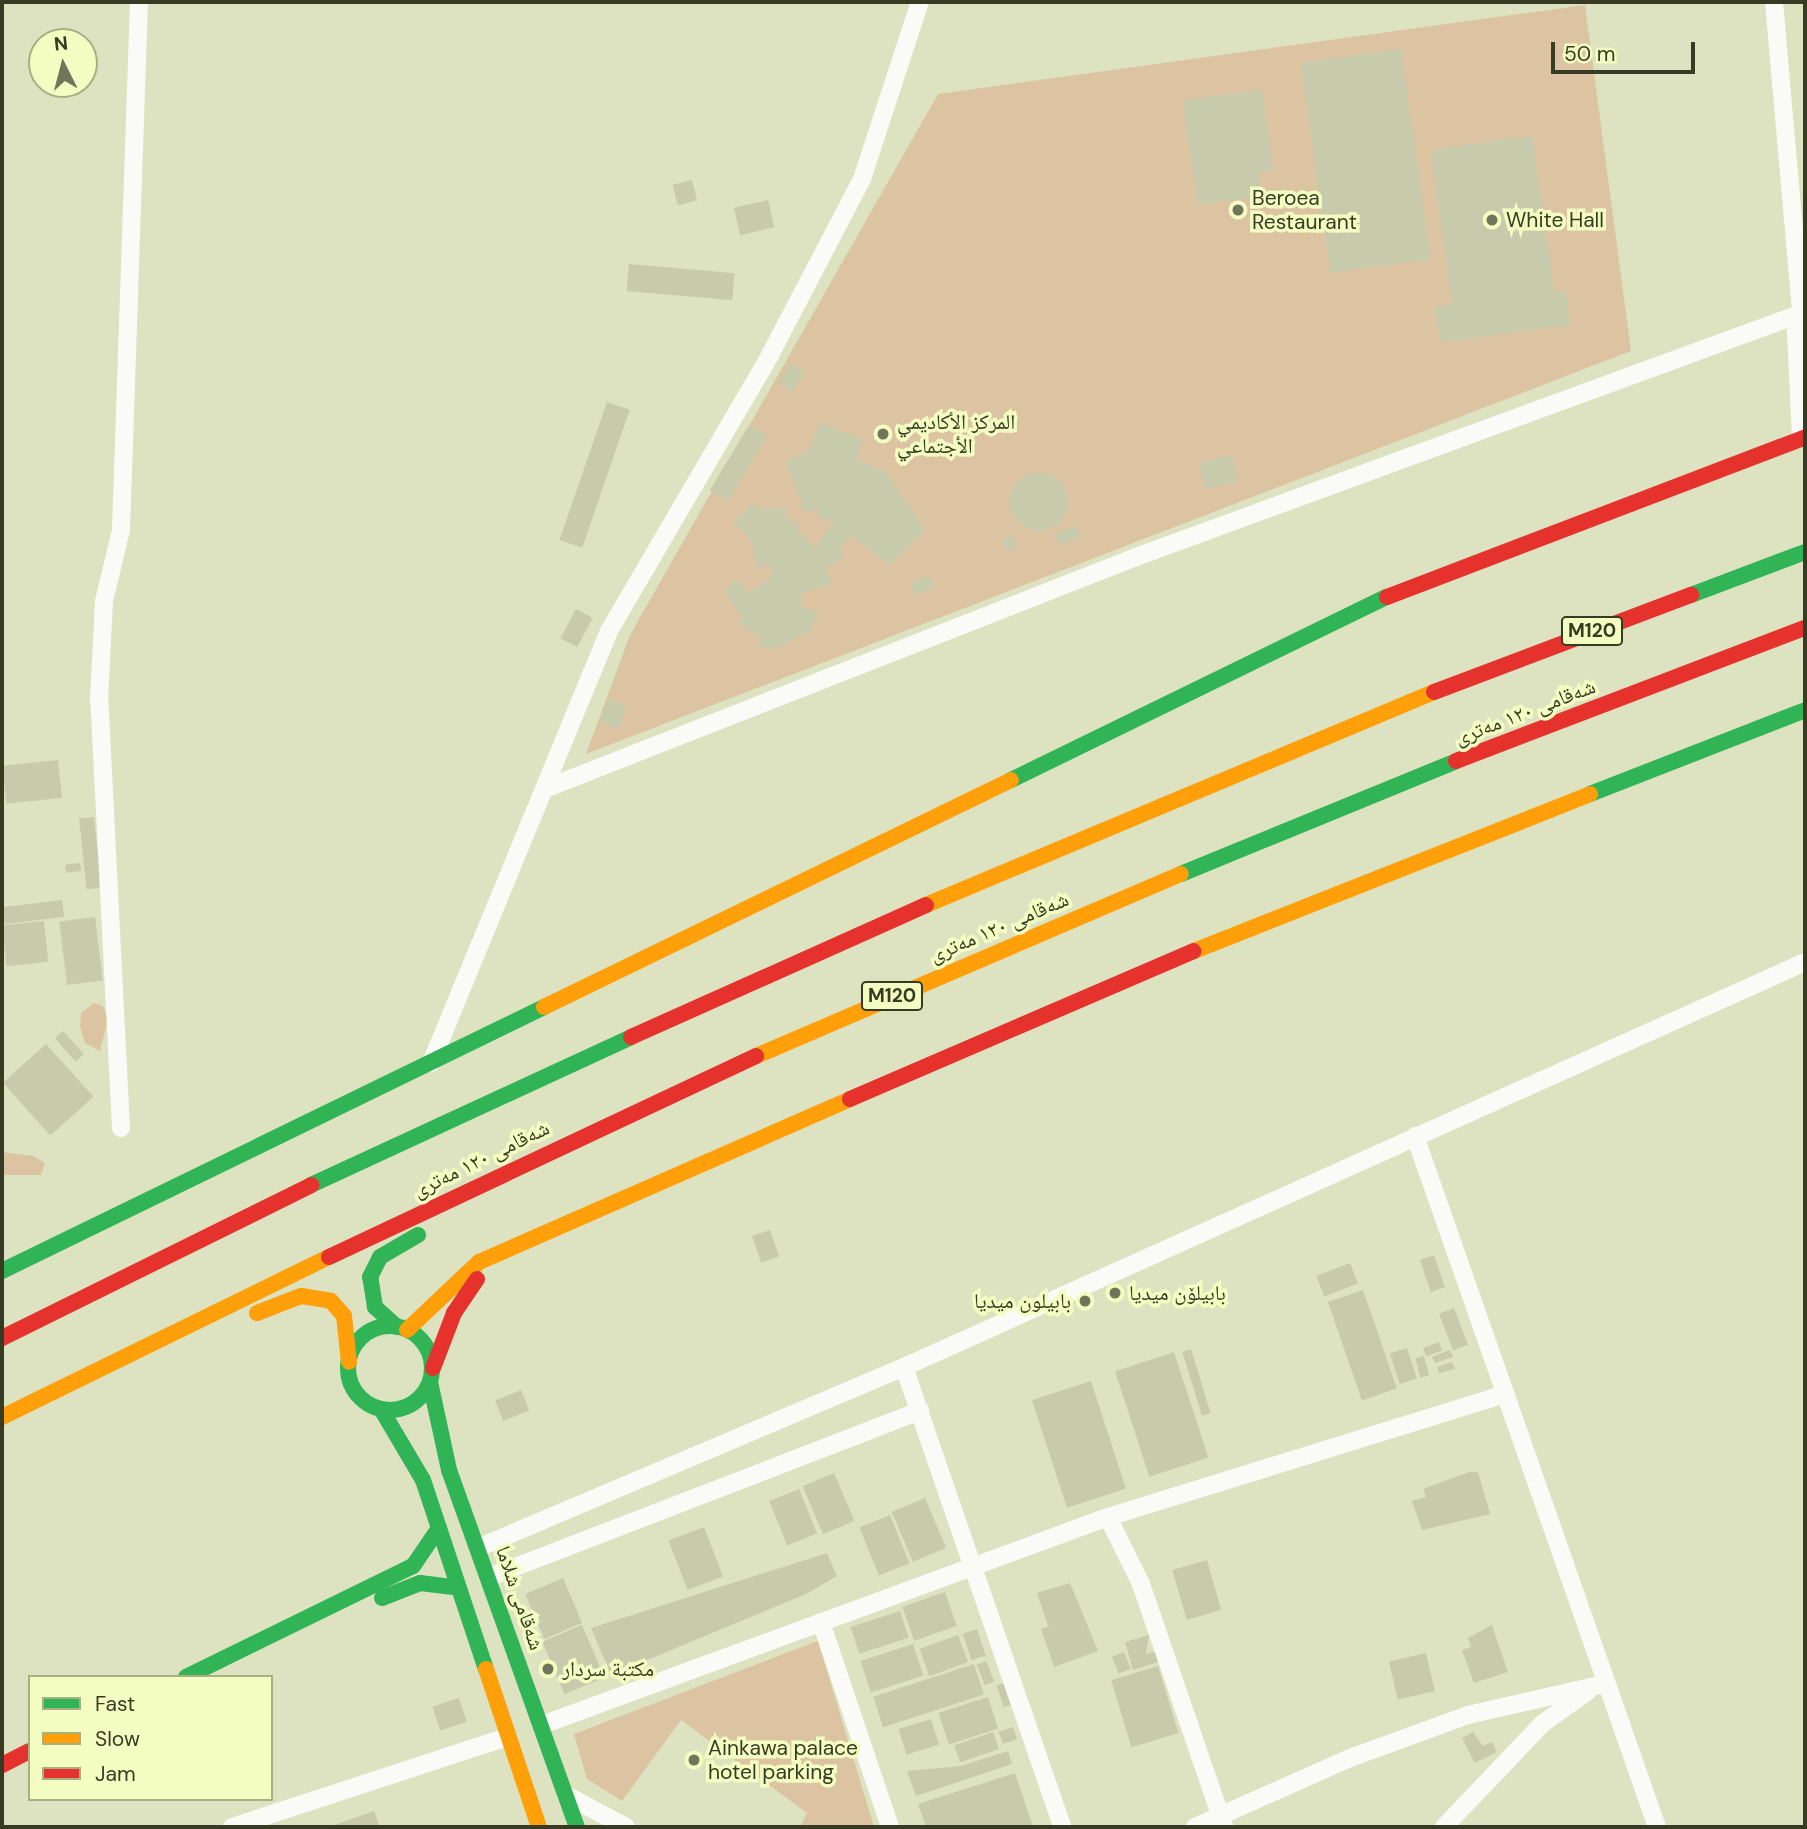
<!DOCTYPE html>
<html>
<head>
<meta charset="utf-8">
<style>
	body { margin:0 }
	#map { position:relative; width:1807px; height:1829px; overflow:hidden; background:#dde2c1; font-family:"DM Sans","Noto Naskh Arabic",sans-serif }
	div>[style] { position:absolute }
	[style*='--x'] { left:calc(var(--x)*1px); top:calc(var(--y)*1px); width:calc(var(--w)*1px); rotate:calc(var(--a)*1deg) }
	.green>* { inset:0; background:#dcc4a3 }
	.building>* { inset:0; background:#c7cbac; transform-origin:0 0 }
	.round { border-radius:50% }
	.street>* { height:18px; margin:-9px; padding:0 9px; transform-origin:9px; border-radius:9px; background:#fafbf6 }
	.fast>* { height:16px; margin:-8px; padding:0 8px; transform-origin:8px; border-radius:8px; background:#30b455 }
	.fast>.ring { margin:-8px; padding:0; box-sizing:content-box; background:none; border:16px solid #30b455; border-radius:50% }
	.slow>* { height:16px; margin:-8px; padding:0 8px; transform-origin:8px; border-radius:8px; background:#ff9f0a }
	.jam>* { height:16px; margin:-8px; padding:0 8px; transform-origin:8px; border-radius:8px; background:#e5322d }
	.dots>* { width:19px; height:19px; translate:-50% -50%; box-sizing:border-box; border:4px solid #f3fdc1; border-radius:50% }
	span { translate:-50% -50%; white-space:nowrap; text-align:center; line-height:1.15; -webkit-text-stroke:7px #f3fdc1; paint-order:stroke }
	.shield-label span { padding:2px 5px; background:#f3fdc1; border:2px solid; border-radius:5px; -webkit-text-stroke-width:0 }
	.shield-label { font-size:19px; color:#373b23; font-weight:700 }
	.poi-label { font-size:21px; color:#373b23 }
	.left { translate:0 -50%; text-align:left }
	.right { translate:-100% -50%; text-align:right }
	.street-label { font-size:21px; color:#373b23 }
	.frame { position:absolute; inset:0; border:4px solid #373b23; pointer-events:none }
	.legend { position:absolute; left:28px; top:1675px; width:245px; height:126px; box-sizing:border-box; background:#f3fdc1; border:2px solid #a8af82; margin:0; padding:9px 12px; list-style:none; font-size:21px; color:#373b23 }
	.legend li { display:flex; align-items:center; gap:14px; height:35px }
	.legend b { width:35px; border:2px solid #a8af82 }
	.north { position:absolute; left:28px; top:28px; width:70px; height:70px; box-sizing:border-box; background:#f3fdc1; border:2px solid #a8af82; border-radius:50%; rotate:354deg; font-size:19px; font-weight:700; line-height:28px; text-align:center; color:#373b23 }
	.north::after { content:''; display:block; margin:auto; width:24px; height:32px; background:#71755a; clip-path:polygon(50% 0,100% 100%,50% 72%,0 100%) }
	.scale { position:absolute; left:1551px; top:42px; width:144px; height:32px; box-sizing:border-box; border:4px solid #373b23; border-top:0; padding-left:9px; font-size:21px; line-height:24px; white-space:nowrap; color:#373b23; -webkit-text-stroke:5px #f3fdc1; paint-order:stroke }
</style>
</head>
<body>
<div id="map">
	<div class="green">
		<i style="clip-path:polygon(1585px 5px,1631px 351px,586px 754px,630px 635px,938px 94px)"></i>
		<i style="clip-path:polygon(94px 1003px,103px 1006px,108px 1019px,100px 1051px,85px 1043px,80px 1026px,81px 1013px)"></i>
		<i style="clip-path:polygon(2px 1152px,33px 1156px,45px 1163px,41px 1175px,2px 1175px)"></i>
		<i style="clip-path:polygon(818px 1641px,874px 1827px,800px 1827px,807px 1813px,681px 1720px,622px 1801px,587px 1779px,574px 1734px)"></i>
	</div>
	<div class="building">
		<i style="left:1401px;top:49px;width:212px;height:101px;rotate:82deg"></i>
		<i style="clip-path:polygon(1262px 90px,1273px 171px,1258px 173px,1262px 197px,1198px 205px,1183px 100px)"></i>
		<i style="clip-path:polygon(1532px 136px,1554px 291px,1565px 290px,1570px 325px,1440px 342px,1435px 306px,1452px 304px,1431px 150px)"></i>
		<i style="left:692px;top:180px;width:21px;height:20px;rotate:76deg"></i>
		<i style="left:768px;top:200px;width:28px;height:35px;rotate:77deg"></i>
		<i style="left:629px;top:264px;width:106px;height:27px;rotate:5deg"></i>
		<i style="left:790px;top:363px;width:17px;height:23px;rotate:31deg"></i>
		<i style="left:607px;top:402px;width:24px;height:146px;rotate:19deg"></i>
		<i style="clip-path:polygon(820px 423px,862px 439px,856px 460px,885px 471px,925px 530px,889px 565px,851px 535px,841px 547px,843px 559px,826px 565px,831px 585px,802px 593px,801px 606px,819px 613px,808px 633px,774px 648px,758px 647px,760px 637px,737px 623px,743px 618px,724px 592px,737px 579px,750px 593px,775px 574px,766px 563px,758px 570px,749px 536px,733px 523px,754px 502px,758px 509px,787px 508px,784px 516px,800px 525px,796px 530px,815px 548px,833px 522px,832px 517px,823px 522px,816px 508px,805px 513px,786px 461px,808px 451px)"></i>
		<i style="left:749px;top:425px;width:21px;height:76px;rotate:31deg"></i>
		<i style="left:1232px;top:455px;width:27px;height:34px;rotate:77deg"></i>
		<i class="round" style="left:1010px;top:473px;width:58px;height:58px"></i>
		<i style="left:1077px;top:526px;width:13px;height:23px;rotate:72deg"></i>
		<i style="left:1012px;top:535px;width:12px;height:12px;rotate:59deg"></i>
		<i style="left:930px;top:576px;width:13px;height:21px;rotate:72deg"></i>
		<i style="left:576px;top:609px;width:19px;height:33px;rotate:28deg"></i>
		<i style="left:609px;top:699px;width:20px;height:24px;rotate:24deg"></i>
		<i style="left:58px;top:760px;width:38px;height:56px;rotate:84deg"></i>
		<i style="left:94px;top:817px;width:71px;height:15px;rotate:84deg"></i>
		<i style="left:80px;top:863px;width:8px;height:15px;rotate:83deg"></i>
		<i style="left:62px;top:900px;width:17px;height:60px;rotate:83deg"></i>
		<i style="left:95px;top:917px;width:64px;height:36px;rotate:83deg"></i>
		<i style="left:44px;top:921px;width:41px;height:42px;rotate:84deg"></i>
		<i style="left:63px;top:1031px;width:31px;height:11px;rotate:48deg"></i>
		<i style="left:46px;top:1044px;width:71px;height:58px;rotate:48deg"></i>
		<i style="left:770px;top:1230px;width:28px;height:19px;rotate:71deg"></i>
		<i style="left:1434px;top:1255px;width:34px;height:15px;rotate:71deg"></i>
		<i style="left:1350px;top:1263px;width:22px;height:36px;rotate:69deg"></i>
		<i style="left:1363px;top:1290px;width:104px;height:37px;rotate:71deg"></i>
		<i style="left:1454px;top:1308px;width:39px;height:16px;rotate:69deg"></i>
		<i style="left:1439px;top:1342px;width:9px;height:17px;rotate:69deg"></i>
		<i style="left:1407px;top:1348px;width:32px;height:18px;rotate:72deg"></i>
		<i style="left:1191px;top:1349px;width:67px;height:9px;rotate:73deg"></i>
		<i style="clip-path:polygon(1450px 1350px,1453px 1357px,1435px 1363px,1432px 1357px)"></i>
		<i style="left:1174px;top:1352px;width:111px;height:62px;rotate:72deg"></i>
		<i style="left:1424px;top:1356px;width:20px;height:9px;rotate:75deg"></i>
		<i style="clip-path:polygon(1452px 1362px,1455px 1369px,1439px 1373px,1437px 1367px)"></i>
		<i style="left:1091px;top:1381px;width:113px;height:62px;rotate:72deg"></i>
		<i style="left:521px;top:1390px;width:22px;height:28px;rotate:68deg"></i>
		<i style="clip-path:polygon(1469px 1472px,1478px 1472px,1490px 1514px,1422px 1530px,1412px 1501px,1426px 1497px,1423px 1489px)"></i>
		<i style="left:834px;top:1473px;width:52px;height:34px;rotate:67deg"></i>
		<i style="left:799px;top:1489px;width:48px;height:32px;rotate:68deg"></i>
		<i style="left:925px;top:1498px;width:54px;height:36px;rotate:67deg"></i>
		<i style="left:890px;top:1515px;width:52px;height:33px;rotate:68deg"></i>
		<i style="left:704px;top:1527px;width:53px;height:38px;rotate:69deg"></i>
		<i style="clip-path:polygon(827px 1553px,837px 1576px,806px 1594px,611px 1675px,591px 1628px)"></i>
		<i style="left:1207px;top:1560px;width:52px;height:36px;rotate:74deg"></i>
		<i style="left:563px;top:1578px;width:49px;height:41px;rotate:67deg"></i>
		<i style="clip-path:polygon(1070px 1583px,1098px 1651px,1054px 1667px,1041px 1629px,1055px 1624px,1048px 1626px,1037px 1593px)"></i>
		<i style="left:945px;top:1592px;width:36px;height:45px;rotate:71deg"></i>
		<i style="left:900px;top:1611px;width:28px;height:52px;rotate:72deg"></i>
		<i style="left:582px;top:1625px;width:57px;height:43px;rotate:67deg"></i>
		<i style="clip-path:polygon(1492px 1625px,1508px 1672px,1474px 1683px,1462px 1650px,1471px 1647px,1468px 1638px)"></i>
		<i style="left:977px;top:1629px;width:28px;height:15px;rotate:72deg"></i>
		<i style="left:958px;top:1635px;width:29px;height:41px;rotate:70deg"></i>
		<i style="clip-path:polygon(1149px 1635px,1146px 1654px,1155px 1652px,1158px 1662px,1133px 1670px,1125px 1642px)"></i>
		<i style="left:913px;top:1644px;width:33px;height:55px;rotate:72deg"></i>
		<i style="left:1124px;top:1652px;width:18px;height:13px;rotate:68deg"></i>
		<i style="left:1426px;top:1653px;width:39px;height:38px;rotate:77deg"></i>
		<i style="left:986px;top:1661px;width:22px;height:10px;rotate:68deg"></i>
		<i style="left:974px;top:1664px;width:32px;height:106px;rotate:72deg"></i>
		<i style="left:1158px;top:1666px;width:70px;height:49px;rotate:73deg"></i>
		<i style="left:1010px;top:1681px;width:23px;height:14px;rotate:72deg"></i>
		<i style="left:988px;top:1697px;width:33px;height:52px;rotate:72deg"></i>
		<i style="left:459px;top:1698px;width:25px;height:28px;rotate:72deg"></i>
		<i style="left:931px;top:1719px;width:27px;height:34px;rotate:73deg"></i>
		<i style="left:1013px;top:1727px;width:13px;height:15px;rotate:72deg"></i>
		<i style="left:993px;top:1732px;width:18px;height:41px;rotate:71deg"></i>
		<i style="clip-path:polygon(1473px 1732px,1483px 1746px,1492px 1742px,1497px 1752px,1475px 1763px,1462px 1738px)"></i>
		<i style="clip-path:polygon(1008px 1751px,1012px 1764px,916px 1796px,907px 1771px,961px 1766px)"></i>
		<i style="clip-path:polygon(1015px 1773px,1033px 1827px,926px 1827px,918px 1804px)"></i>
		<i style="clip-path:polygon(374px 1811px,380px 1827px,329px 1827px)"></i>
	</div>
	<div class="street">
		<i style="--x:1774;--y:2;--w:312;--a:85"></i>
		<i style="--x:1801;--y:313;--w:20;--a:105"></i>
		<i style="--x:1796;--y:332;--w:106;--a:87.3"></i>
		<i style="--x:547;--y:788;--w:633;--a:-21.41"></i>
		<i style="--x:1136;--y:557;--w:712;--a:-20.11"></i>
		<i style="--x:431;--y:1063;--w:467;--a:-67.6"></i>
		<i style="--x:609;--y:631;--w:320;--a:-59.7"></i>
		<i style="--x:770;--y:355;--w:199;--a:-62.4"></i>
		<i style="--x:862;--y:179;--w:186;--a:-71.9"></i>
		<i style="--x:121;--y:1128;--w:429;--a:-92.9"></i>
		<i style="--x:99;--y:700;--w:99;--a:-87.1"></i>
		<i style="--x:104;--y:601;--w:73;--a:-76.5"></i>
		<i style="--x:121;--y:530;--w:528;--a:-88.05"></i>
		<i style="--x:1415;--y:1136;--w:732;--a:70.7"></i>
		<i style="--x:904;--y:1367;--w:486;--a:71"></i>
		<i style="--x:1108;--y:1517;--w:75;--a:63.8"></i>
		<i style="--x:1141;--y:1584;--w:257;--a:71.1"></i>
		<i style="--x:480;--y:1547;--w:461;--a:-23"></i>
		<i style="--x:904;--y:1367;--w:988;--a:-24.2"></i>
		<i style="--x:492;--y:1576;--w:459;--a:-21.1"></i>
		<i style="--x:821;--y:1622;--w:216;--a:71.4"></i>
		<i style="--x:542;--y:1725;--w:603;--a:-20.18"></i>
		<i style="--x:1108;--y:1517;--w:416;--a:-17.2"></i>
		<i style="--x:566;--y:1795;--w:68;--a:28.1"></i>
		<i style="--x:232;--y:1827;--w:290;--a:-18.1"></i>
		<i style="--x:1195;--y:1827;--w:170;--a:-24"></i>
		<i style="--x:1350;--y:1758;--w:126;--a:-20"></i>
		<i style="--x:1468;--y:1715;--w:139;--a:-12.9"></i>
		<i style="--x:1444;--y:1827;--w:142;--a:-46.4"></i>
		<i style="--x:1542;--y:1724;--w:57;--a:-35.7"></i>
	</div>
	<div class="fast">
		<i style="--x:1691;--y:595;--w:122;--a:-20.7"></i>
		<i style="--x:1011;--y:780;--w:418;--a:-26"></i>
		<i style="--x:1590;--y:794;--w:231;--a:-21.3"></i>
		<i style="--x:1181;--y:874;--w:297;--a:-22.3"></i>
		<i style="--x:311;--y:1185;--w:353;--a:-24.8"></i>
		<i style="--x:2;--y:1271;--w:603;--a:-25.97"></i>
		<i class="ring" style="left:348px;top:1326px;width:68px;height:68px"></i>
		<i style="--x:397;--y:1327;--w:30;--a:-138"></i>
		<i style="--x:375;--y:1307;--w:30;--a:-99"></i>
		<i style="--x:370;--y:1277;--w:22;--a:-63"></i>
		<i style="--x:380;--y:1257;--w:44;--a:-30.1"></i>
		<i style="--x:430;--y:1382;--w:90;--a:77.8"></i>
		<i style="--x:449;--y:1470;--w:379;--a:70.3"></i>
		<i style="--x:381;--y:1409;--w:82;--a:59.4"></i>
		<i style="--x:423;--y:1480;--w:199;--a:71.6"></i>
		<i style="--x:382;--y:1598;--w:41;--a:-21.5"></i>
		<i style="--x:420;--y:1583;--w:38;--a:7"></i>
		<i style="--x:186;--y:1677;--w:253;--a:-26.1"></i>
		<i style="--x:413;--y:1566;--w:46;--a:-55.6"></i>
	</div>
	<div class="slow">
		<i style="--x:926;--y:905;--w:551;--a:-22.75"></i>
		<i style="--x:1194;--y:951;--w:426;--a:-21.6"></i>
		<i style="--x:544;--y:1007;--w:519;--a:-25.92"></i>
		<i style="--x:756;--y:1056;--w:462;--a:-23.2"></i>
		<i style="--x:257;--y:1313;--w:47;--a:-21.1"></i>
		<i style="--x:301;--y:1296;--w:30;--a:9"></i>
		<i style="--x:331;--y:1301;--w:20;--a:49"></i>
		<i style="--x:344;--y:1316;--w:46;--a:83.8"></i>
		<i style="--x:407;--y:1330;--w:99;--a:-43.4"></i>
		<i style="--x:479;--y:1262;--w:405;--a:-23.7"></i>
		<i style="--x:2;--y:1417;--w:364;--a:-26.1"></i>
		<i style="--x:486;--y:1669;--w:167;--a:71.5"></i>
	</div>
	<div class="jam">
		<i style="--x:1387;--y:597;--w:448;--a:-20.9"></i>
		<i style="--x:1434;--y:692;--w:275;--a:-20.7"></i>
		<i style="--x:1456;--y:761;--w:373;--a:-20.9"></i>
		<i style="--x:631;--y:1037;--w:323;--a:-24.1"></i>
		<i style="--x:850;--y:1099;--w:374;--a:-23.3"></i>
		<i style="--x:329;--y:1257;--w:472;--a:-25.2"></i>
		<i style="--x:2;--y:1338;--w:345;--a:-26.3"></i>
		<i style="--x:433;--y:1368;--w:59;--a:-69.1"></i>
		<i style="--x:454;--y:1313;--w:41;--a:-55.9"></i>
		<i style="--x:2;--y:1765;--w:31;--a:-27"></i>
	</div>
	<div class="dots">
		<i style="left:1238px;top:210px;background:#71755a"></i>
		<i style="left:1492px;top:220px;background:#71755a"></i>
		<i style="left:883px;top:434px;background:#71755a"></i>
		<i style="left:1115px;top:1293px;background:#71755a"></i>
		<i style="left:1085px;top:1301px;background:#71755a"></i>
		<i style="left:548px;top:1669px;background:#71755a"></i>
		<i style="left:694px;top:1760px;background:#71755a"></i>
	</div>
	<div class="shield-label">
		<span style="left:1592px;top:631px">M120</span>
		<span style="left:892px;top:996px">M120</span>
	</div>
	<div class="poi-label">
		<span class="left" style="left:1252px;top:210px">Beroea<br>Restaurant</span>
		<span class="left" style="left:1506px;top:220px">White Hall</span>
		<span class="left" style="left:897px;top:434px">المركز الأكاديمي<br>الأجتماعي</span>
		<span class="left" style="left:1129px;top:1293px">بابیلۆن میدیا</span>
		<span class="right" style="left:1071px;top:1301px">بابيلون ميديا</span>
		<span class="left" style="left:562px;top:1669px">مكتبة سردار</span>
		<span class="left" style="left:708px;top:1760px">Ainkawa palace<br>hotel parking</span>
	</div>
	<div class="street-label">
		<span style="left:1525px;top:712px;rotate:-21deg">شەقامی ١٢٠ مەتری</span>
		<span style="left:999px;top:927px;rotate:-23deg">شەقامی ١٢٠ مەتری</span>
		<span style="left:481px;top:1159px;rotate:-26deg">شەقامی ١٢٠ مەتری</span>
		<span style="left:520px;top:1598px;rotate:71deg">شەقامی شلاما</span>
	</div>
	<div class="frame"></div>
	<ul class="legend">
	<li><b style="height:9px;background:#30b455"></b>Fast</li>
	<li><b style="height:9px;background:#ff9f0a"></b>Slow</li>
	<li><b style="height:9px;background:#e5322d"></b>Jam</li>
	</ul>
	<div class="north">N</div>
	<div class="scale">50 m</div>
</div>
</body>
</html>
